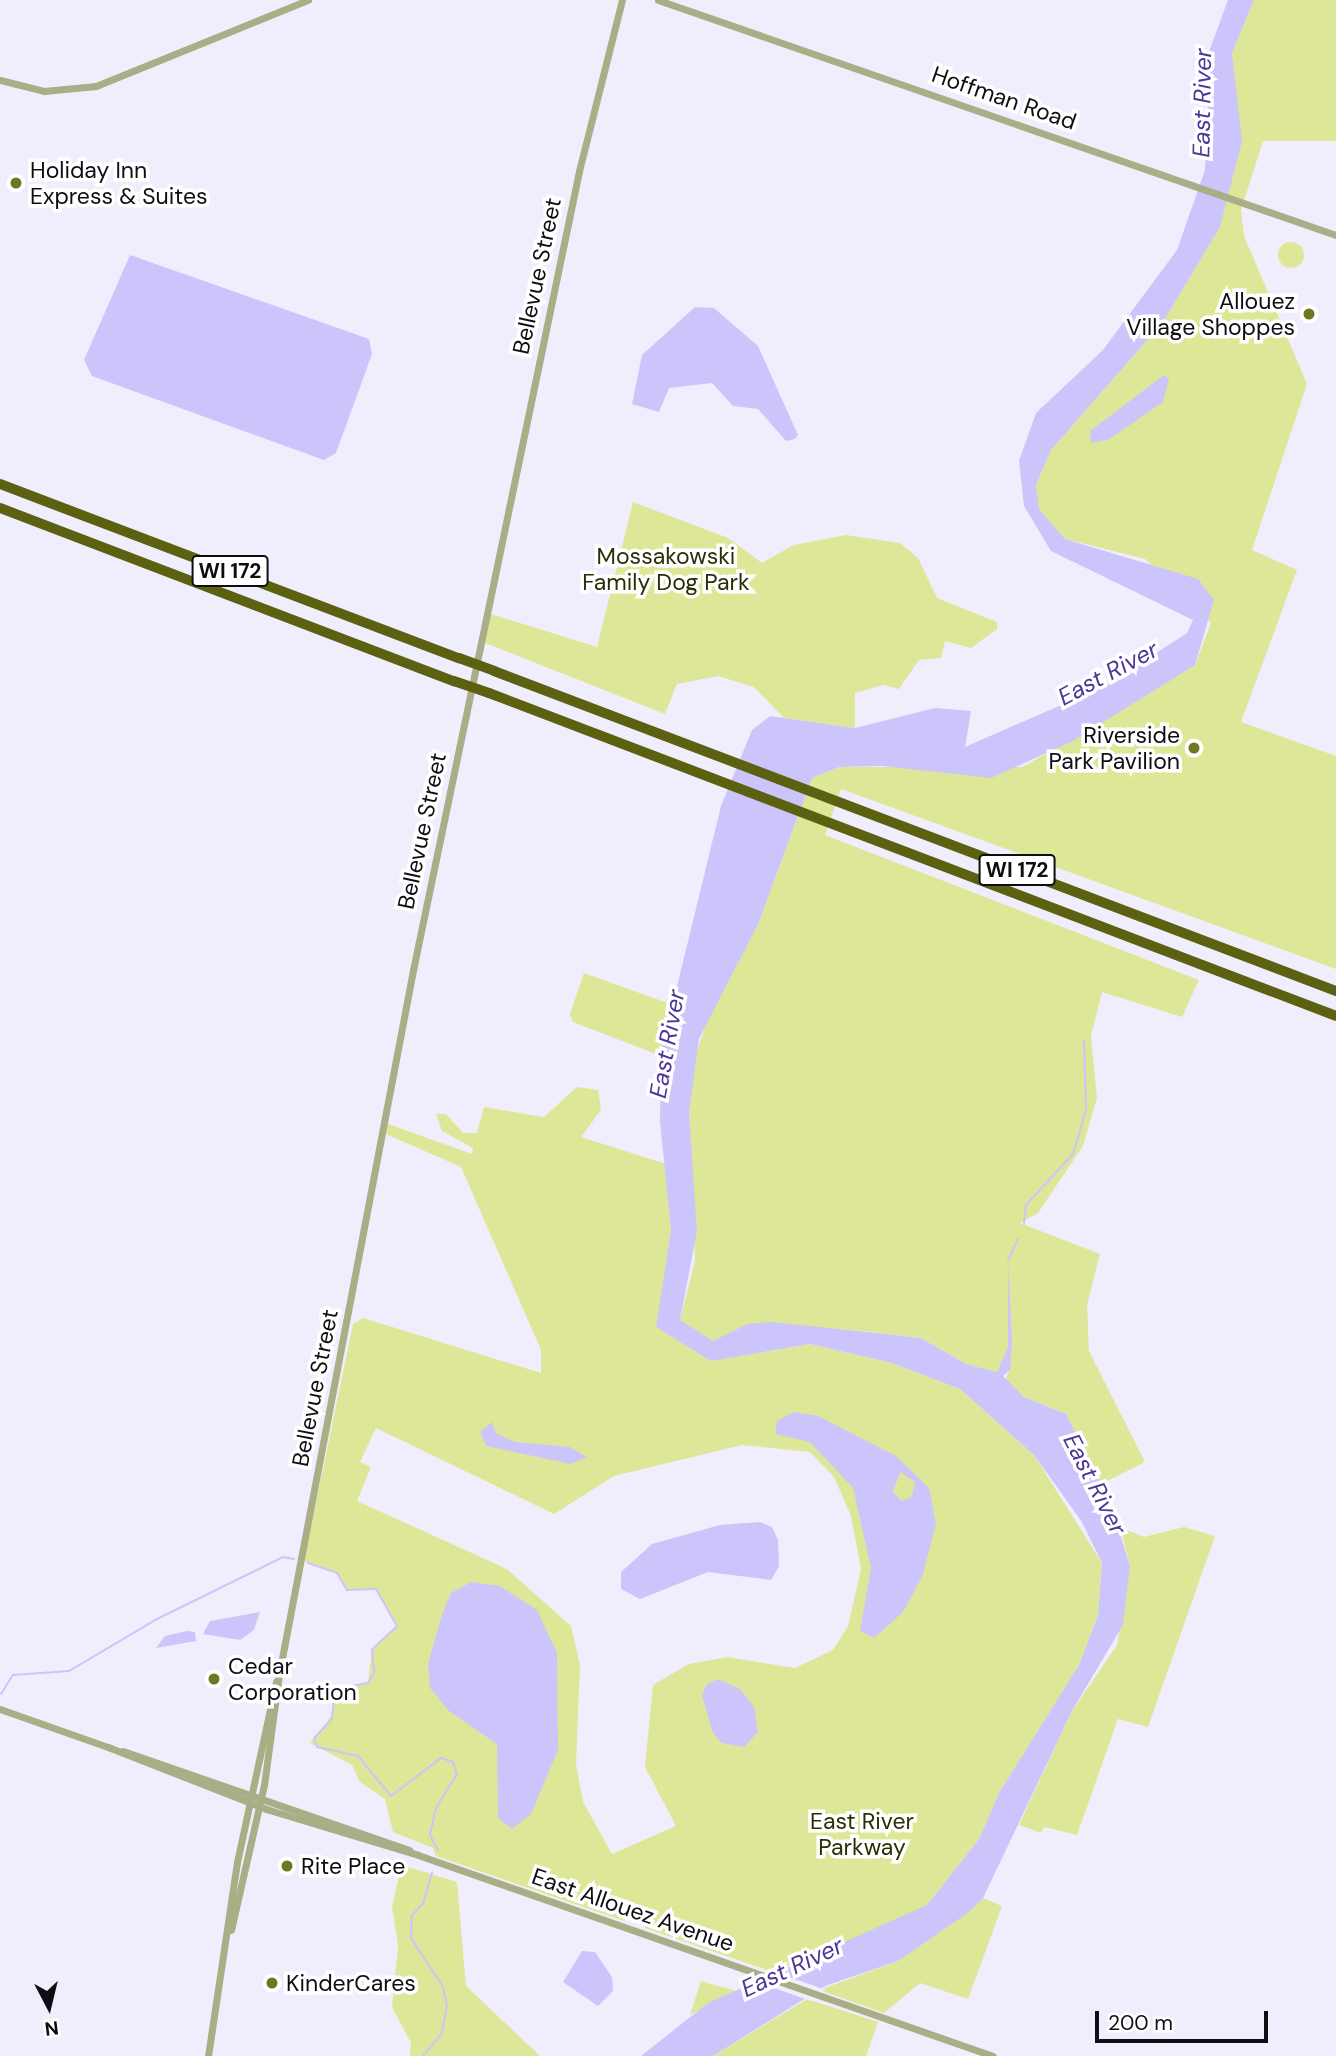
<!DOCTYPE html>
<html>
<head>
<meta charset="utf-8">
<style>
	body { margin:0 }
	#map { position:relative; width:1336px; height:2056px; overflow:hidden; background:#f0eefd; font-family:"DM Sans",sans-serif }
	div>[style] { position:absolute }
	[style*='--x'] { left:calc(var(--x)*1px); top:calc(var(--y)*1px); width:calc(var(--w)*1px); rotate:calc(var(--a)*1deg) }
	.green>* { inset:0; background:#dee797 }
	.round { border-radius:50% }
	.water>* { inset:0; background:#cbc5fb }
	.pier>* { inset:0; background:#f0eefd }
	.stream>* { height:2px; margin:-1px; padding:0 1px; transform-origin:1px; border-radius:1px; background:#cbc5fb }
	.minor>* { height:7px; margin:-3.5px; padding:0 3.5px; transform-origin:3.5px; border-radius:3.5px; background:#a9ae86 }
	.highway>* { height:10px; margin:-5px; padding:0 5px; transform-origin:5px; border-radius:5px; background:#5b6110 }
	.highway-bridge>* { height:10px; margin:-5px; padding:0 5px; transform-origin:5px; border-radius:5px; background:#5b6110 }
	.dots>* { width:19px; height:19px; translate:-50% -50%; box-sizing:border-box; border:4px solid #fff; border-radius:50% }
	span { translate:-50% -50%; white-space:nowrap; text-align:center; line-height:1.15; -webkit-text-stroke:7px #fff; paint-order:stroke }
	.shield-label span { padding:2px 5px; background:#fff; border:2px solid; border-radius:5px; -webkit-text-stroke-width:0 }
	.shield-label { font-size:21px; color:#0e0d12; font-weight:700 }
	.street-label { font-size:23px; color:#0e0d12 }
	.poi-label { font-size:23px; color:#0e0d12 }
	.left { translate:0 -50%; text-align:left }
	.right { translate:-100% -50%; text-align:right }
	.park-label { font-size:23px; color:#2c2f04 }
	.water-label { font-size:24px; color:#4e3598; font-style:italic }
	.north { position:absolute; left:14px; top:1972px; width:70px; height:70px; -webkit-text-stroke:5px #fff; paint-order:stroke; rotate:173deg; font-size:19px; font-weight:700; line-height:28px; text-align:center; color:#0e0d12 }
	.north::after { content:''; display:block; margin:auto; width:24px; height:32px; background:#0e0d12; clip-path:polygon(50% 0,100% 100%,50% 72%,0 100%) }
	.scale { position:absolute; left:1095px; top:2011px; width:173px; height:32px; box-sizing:border-box; border:4px solid #0e0d12; border-top:0; padding-left:9px; font-size:21px; line-height:24px; white-space:nowrap; color:#0e0d12; -webkit-text-stroke:5px #fff; paint-order:stroke }
</style>
</head>
<body>
<div id="map">
	<div class="green">
		<i style="clip-path:polygon(evenodd,1254px 0,1336px 0,1336px 141px,1263px 141px,1241px 210px,1244px 236px,1307px 384px,1252px 550px,1297px 570px,1241px 722px,1336px 756px,1336px 969px,841px 789px,825px 835px,1199px 980px,1182px 1017px,1102px 992px,1091px 1036px,1097px 1098px,1083px 1146px,1038px 1213px,1020px 1223px,1100px 1254px,1087px 1305px,1089px 1351px,1145px 1462px,1101px 1484px,1066px 1414px,1024px 1397px,1005px 1380px,1010px 1369px,1008px 1279px,1008px 1347px,997px 1372px,966px 1364px,921px 1338px,864px 1331px,747px 1324px,713px 1342px,728px 1358px,810px 1344px,892px 1363px,960px 1389px,1034px 1455px,1102px 1563px,1098px 1615px,1079px 1665px,999px 1793px,979px 1839px,927px 1905px,905px 1920px,773px 1972px,645px 1928px,644px 1917px,634px 1914px,624px 1921px,436px 1856px,433px 1848px,393px 1832px,385px 1799px,360px 1782px,352px 1765px,310px 1743px,332px 1715px,335px 1689px,368px 1683px,372px 1649px,397px 1626px,376px 1589px,347px 1590px,336px 1573px,304px 1561px,353px 1324px,363px 1318px,541px 1373px,541px 1350px,461px 1167px,386px 1134px,388px 1124px,472px 1154px,473px 1148px,442px 1131px,436px 1114px,446px 1114px,463px 1133px,477px 1133px,484px 1107px,544px 1117px,577px 1087px,598px 1090px,601px 1110px,581px 1137px,666px 1164px,671px 1230px,657px 1327px,680px 1320px,695px 1261px,689px 1113px,694px 1060px,716px 995px,759px 922px,812px 778px,839px 767px,1023px 767px,1195px 665px,1211px 623px,1145px 559px,1065px 539px,1038px 509px,1036px 485px,1051px 450px,1163px 322px,1220px 227px,1237px 102px,1232px 53px,1254px 0,376px 1428px,554px 1514px,614px 1476px,742px 1445px,810px 1452px,834px 1477px,851px 1516px,861px 1569px,848px 1626px,833px 1650px,795px 1668px,727px 1657px,689px 1664px,653px 1685px,645px 1767px,676px 1826px,612px 1854px,583px 1802px,576px 1764px,580px 1665px,571px 1626px,507px 1569px,357px 1501px,371px 1467px,360px 1462px,376px 1428px)"></i>
		<i class="round" style="left:1278px;top:242px;width:26px;height:26px"></i>
		<i style="clip-path:polygon(633px 502px,728px 538px,762px 563px,794px 545px,846px 535px,900px 543px,918px 558px,937px 598px,997px 622px,997px 629px,971px 648px,945px 641px,941px 658px,919px 660px,899px 689px,883px 685px,855px 693px,855px 728px,784px 718px,754px 687px,718px 676px,677px 684px,665px 714px,485px 643px,491px 614px,597px 647px)"></i>
		<i style="clip-path:polygon(584px 973px,673px 1005px,661px 1056px,573px 1022px,570px 1014px)"></i>
		<i style="clip-path:polygon(1120px 1527px,1144px 1537px,1184px 1527px,1215px 1536px,1148px 1727px,1118px 1719px,1077px 1835px,1044px 1827px,1041px 1833px,1019px 1825px,1072px 1711px,1117px 1645px,1130px 1566px)"></i>
		<i style="clip-path:polygon(408px 1867px,457px 1882px,466px 1986px,540px 2056px,410px 2056px,411px 2043px,392px 2007px,398px 1946px,392px 1907px,400px 1871px)"></i>
		<i style="clip-path:polygon(983px 1898px,1002px 1906px,968px 1999px,920px 1983px,884px 2013px,819px 1990px,898px 1961px)"></i>
		<i style="clip-path:polygon(701px 1981px,711px 1984px,737px 1991px,690px 2015px)"></i>
		<i style="clip-path:polygon(807px 1999px,878px 2022px,866px 2056px,713px 2056px)"></i>
	</div>
	<div class="water">
		<i style="clip-path:polygon(1228px 0,1254px 0,1232px 53px,1242px 141px,1220px 227px,1163px 322px,1051px 450px,1036px 485px,1039px 509px,1065px 539px,1198px 579px,1214px 600px,1195px 665px,1073px 741px,991px 778px,882px 766px,839px 767px,812px 778px,759px 922px,699px 1039px,689px 1113px,697px 1231px,680px 1320px,713px 1341px,747px 1324px,771px 1322px,887px 1334px,921px 1338px,966px 1364px,997px 1372px,1008px 1347px,1008px 1260px,1012px 1341px,1010px 1370px,1003px 1376px,1024px 1397px,1066px 1414px,1110px 1502px,1130px 1566px,1123px 1625px,1072px 1711px,983px 1898px,969px 1912px,898px 1961px,825px 1986px,713px 2056px,641px 2056px,708px 2003px,927px 1905px,979px 1839px,999px 1793px,1079px 1665px,1098px 1615px,1102px 1563px,1082px 1522px,1034px 1455px,960px 1389px,892px 1363px,810px 1344px,711px 1361px,656px 1327px,671px 1230px,660px 1122px,661px 1052px,721px 806px,752px 730px,770px 716px,855px 728px,935px 708px,971px 711px,965px 747px,1107px 685px,1187px 633px,1193px 620px,1051px 551px,1024px 506px,1019px 461px,1036px 413px,1103px 350px,1177px 250px,1205px 170px,1210px 49px)"></i>
		<i style="clip-path:polygon(130px 255px,369px 339px,372px 354px,336px 453px,324px 460px,92px 376px,84px 360px)"></i>
		<i style="clip-path:polygon(695px 307px,714px 308px,758px 346px,798px 435px,795px 439px,786px 441px,758px 409px,733px 406px,712px 383px,669px 388px,659px 412px,632px 404px,642px 355px)"></i>
		<i style="clip-path:polygon(1164px 375px,1169px 378px,1163px 402px,1108px 440px,1091px 443px,1090px 431px)"></i>
		<i style="clip-path:polygon(evenodd,794px 1412px,818px 1416px,896px 1456px,929px 1488px,936px 1524px,922px 1577px,903px 1612px,874px 1638px,860px 1631px,871px 1568px,853px 1488px,810px 1442px,775px 1434px,777px 1421px,794px 1412px,900px 1472px,915px 1482px,912px 1496px,902px 1501px,893px 1492px,900px 1472px)"></i>
		<i style="clip-path:polygon(492px 1422px,496px 1433px,515px 1442px,570px 1447px,587px 1457px,571px 1464px,486px 1446px,480px 1432px)"></i>
		<i style="clip-path:polygon(760px 1522px,772px 1527px,778px 1540px,779px 1566px,771px 1580px,708px 1572px,640px 1599px,621px 1589px,621px 1572px,652px 1544px,720px 1525px)"></i>
		<i style="clip-path:polygon(471px 1582px,500px 1586px,537px 1610px,557px 1653px,558px 1750px,531px 1814px,512px 1829px,498px 1818px,497px 1744px,449px 1711px,430px 1688px,428px 1664px,442px 1614px,451px 1593px)"></i>
		<i style="clip-path:polygon(260px 1612px,254px 1630px,240px 1640px,203px 1634px,210px 1621px)"></i>
		<i style="clip-path:polygon(187px 1631px,195px 1632px,196px 1641px,156px 1648px,165px 1636px)"></i>
		<i style="clip-path:polygon(718px 1679px,740px 1689px,754px 1707px,758px 1732px,744px 1747px,721px 1743px,712px 1731px,702px 1695px,707px 1684px)"></i>
		<i style="clip-path:polygon(582px 1951px,595px 1952px,612px 1977px,613px 1991px,598px 2006px,563px 1982px)"></i>
	</div>
	<div class="pier">
		<i style="clip-path:polygon(769px 1970px,826px 1990px,811px 2001px,751px 1980px)"></i>
	</div>
	<div class="stream">
		<i style="--x:1024;--y:1224;--w:19;--a:-84"></i>
		<i style="--x:1026;--y:1205;--w:69;--a:-47.3"></i>
		<i style="--x:1073;--y:1154;--w:46;--a:-73.5"></i>
		<i style="--x:1086;--y:1110;--w:70;--a:-91.6"></i>
		<i style="--x:1008;--y:1260;--w:23;--a:-65"></i>
		<i style="--x:308;--y:1563;--w:31;--a:19"></i>
		<i style="--x:337;--y:1573;--w:20;--a:60"></i>
		<i style="--x:347;--y:1590;--w:29;--a:-2"></i>
		<i style="--x:376;--y:1589;--w:43;--a:60.4"></i>
		<i style="--x:397;--y:1626;--w:34;--a:137"></i>
		<i style="--x:372;--y:1649;--w:24;--a:85"></i>
		<i style="--x:374;--y:1673;--w:12;--a:121"></i>
		<i style="--x:368;--y:1683;--w:34;--a:170"></i>
		<i style="--x:335;--y:1689;--w:30;--a:96"></i>
		<i style="--x:332;--y:1719;--w:26;--a:133"></i>
		<i style="--x:314;--y:1738;--w:9;--a:72"></i>
		<i style="--x:317;--y:1747;--w:42;--a:12.4"></i>
		<i style="--x:358;--y:1756;--w:52;--a:50.5"></i>
		<i style="--x:391;--y:1796;--w:63;--a:-37.2"></i>
		<i style="--x:441;--y:1758;--w:13;--a:18"></i>
		<i style="--x:453;--y:1762;--w:13;--a:72"></i>
		<i style="--x:457;--y:1774;--w:40;--a:122"></i>
		<i style="--x:436;--y:1808;--w:28;--a:103"></i>
		<i style="--x:430;--y:1835;--w:17;--a:62"></i>
		<i style="--x:1;--y:1694;--w:22;--a:-58"></i>
		<i style="--x:13;--y:1675;--w:56;--a:-4.1"></i>
		<i style="--x:69;--y:1671;--w:102;--a:-30.6"></i>
		<i style="--x:157;--y:1619;--w:140;--a:-26.2"></i>
		<i style="--x:283;--y:1557;--w:11;--a:10"></i>
		<i style="--x:423;--y:2056;--w:30;--a:-50"></i>
		<i style="--x:442;--y:2033;--w:27;--a:-80"></i>
		<i style="--x:447;--y:2006;--w:19;--a:-102"></i>
		<i style="--x:443;--y:1987;--w:59;--a:-123.1"></i>
		<i style="--x:411;--y:1938;--w:23;--a:-88"></i>
		<i style="--x:412;--y:1915;--w:16;--a:-45"></i>
		<i style="--x:423;--y:1904;--w:33;--a:-74"></i>
	</div>
	<div class="minor">
		<i style="--x:658;--y:0;--w:718;--a:19.12"></i>
		<i style="--x:0;--y:80;--w:45;--a:14"></i>
		<i style="--x:44;--y:91;--w:52;--a:-5.5"></i>
		<i style="--x:96;--y:86;--w:229;--a:-22.1"></i>
		<i style="--x:0;--y:1709;--w:118;--a:19.4"></i>
		<i style="--x:108;--y:1747;--w:170;--a:21.4"></i>
		<i style="--x:266;--y:1809;--w:159;--a:16.8"></i>
		<i style="--x:418;--y:1855;--w:609;--a:19.27"></i>
		<i style="--x:123;--y:1751;--w:303;--a:19.1"></i>
		<i style="--x:231;--y:1930;--w:149;--a:-77.2"></i>
		<i style="--x:264;--y:1785;--w:112;--a:-82.3"></i>
		<i style="--x:279;--y:1674;--w:717;--a:-79.22"></i>
		<i style="--x:413;--y:970;--w:816;--a:-78.26"></i>
		<i style="--x:579;--y:171;--w:176;--a:-75.9"></i>
		<i style="--x:208;--y:2056;--w:196;--a:-81.5"></i>
		<i style="--x:237;--y:1862;--w:185;--a:-77.8"></i>
	</div>
	<div class="highway">
		<i style="--x:0;--y:484;--w:491;--a:20.8"></i>
		<i style="--x:0;--y:508;--w:486;--a:20.9"></i>
		<i style="--x:494;--y:671;--w:901;--a:20.81"></i>
		<i style="--x:489;--y:693;--w:906;--a:20.87"></i>
	</div>
	<div class="highway-bridge">
		<i style="--x:459;--y:658;--w:37;--a:20"></i>
		<i style="--x:454;--y:681;--w:37;--a:19"></i>
	</div>
	<div class="dots">
		<i style="left:16px;top:183px;background:#707720"></i>
		<i style="left:1309px;top:314px;background:#707720"></i>
		<i style="left:1194px;top:748px;background:#707720"></i>
		<i style="left:214px;top:1679px;background:#707720"></i>
		<i style="left:287px;top:1866px;background:#707720"></i>
		<i style="left:272px;top:1983px;background:#707720"></i>
	</div>
	<div class="shield-label">
		<span style="left:230px;top:571px">WI 172</span>
		<span style="left:1017px;top:870px">WI 172</span>
	</div>
	<div class="street-label">
		<span style="left:1004px;top:98px;rotate:19deg">Hoffman Road</span>
		<span style="left:537px;top:276px;rotate:-78deg">Bellevue Street</span>
		<span style="left:422px;top:831px;rotate:-78deg">Bellevue Street</span>
		<span style="left:315px;top:1388px;rotate:-79deg">Bellevue Street</span>
		<span style="left:633px;top:1910px;rotate:19deg">East Allouez Avenue</span>
	</div>
	<div class="poi-label">
		<span class="left" style="left:30px;top:183px">Holiday Inn<br>Express &amp; Suites</span>
		<span class="right" style="left:1295px;top:314px">Allouez<br>Village Shoppes</span>
		<span class="right" style="left:1180px;top:748px">Riverside<br>Park Pavilion</span>
		<span class="left" style="left:228px;top:1679px">Cedar<br>Corporation</span>
		<span class="left" style="left:301px;top:1866px">Rite Place</span>
		<span class="left" style="left:286px;top:1983px">KinderCares</span>
	</div>
	<div class="park-label">
		<span style="left:666px;top:569px">Mossakowski<br>Family Dog Park</span>
		<span style="left:862px;top:1834px">East River<br>Parkway</span>
	</div>
	<div class="water-label">
		<span style="left:1202px;top:103px;rotate:-89deg">East River</span>
		<span style="left:1108px;top:673px;rotate:-28deg">East River</span>
		<span style="left:667px;top:1044px;rotate:-80deg">East River</span>
		<span style="left:1095px;top:1484px;rotate:63deg">East River</span>
		<span style="left:792px;top:1967px;rotate:-25deg">East River</span>
	</div>
	<div class="north">N</div>
	<div class="scale">200 m</div>
</div>
</body>
</html>
